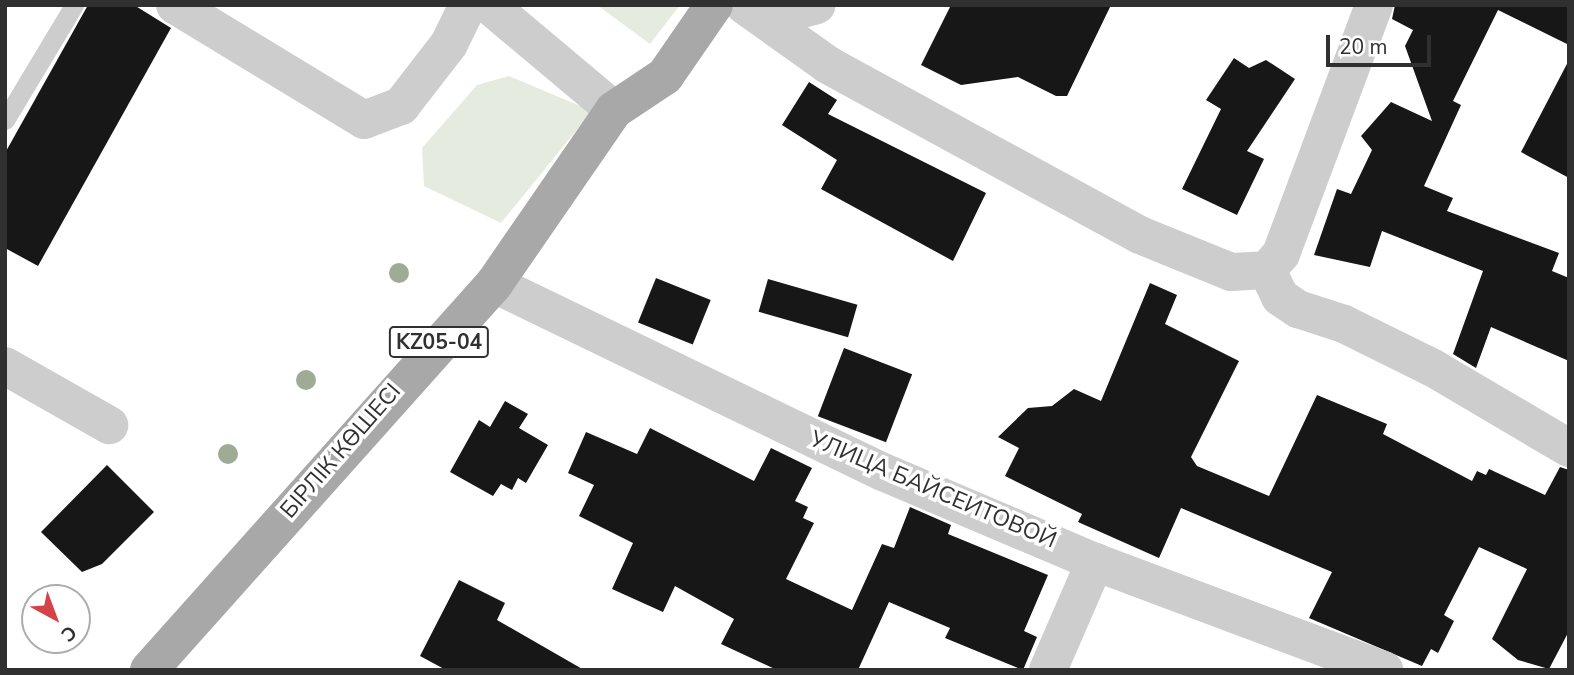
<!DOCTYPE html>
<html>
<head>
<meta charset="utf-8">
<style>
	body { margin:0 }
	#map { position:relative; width:1574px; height:675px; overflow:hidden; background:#fff; font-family:"Nunito Sans",sans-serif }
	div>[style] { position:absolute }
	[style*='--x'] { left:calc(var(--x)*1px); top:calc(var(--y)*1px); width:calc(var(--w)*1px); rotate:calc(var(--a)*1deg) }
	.green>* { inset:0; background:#e5ebdf }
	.building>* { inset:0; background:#171717; transform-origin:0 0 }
	.lane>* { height:19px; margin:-9.5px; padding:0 9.5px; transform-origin:9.5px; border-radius:9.5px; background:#cdcdcd }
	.street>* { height:38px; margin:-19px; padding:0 19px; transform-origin:19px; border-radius:19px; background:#cdcdcd }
	.primary>* { height:38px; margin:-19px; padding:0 19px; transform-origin:19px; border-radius:19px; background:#a8a8a8 }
	.trees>* { width:20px; height:20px; margin:-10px; border-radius:50%; background:#a0ab96 }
	span { translate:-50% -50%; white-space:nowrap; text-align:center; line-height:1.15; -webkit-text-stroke:7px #fff; paint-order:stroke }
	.shield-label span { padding:2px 5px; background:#fff; border:2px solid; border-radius:5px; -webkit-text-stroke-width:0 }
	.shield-label { font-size:21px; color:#303030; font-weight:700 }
	.street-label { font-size:23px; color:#303030 }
	.frame { position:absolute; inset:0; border:7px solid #303030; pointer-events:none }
	.north { position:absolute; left:21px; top:584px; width:70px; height:70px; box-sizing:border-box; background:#fff; border:2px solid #acacac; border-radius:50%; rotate:139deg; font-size:19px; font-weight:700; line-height:28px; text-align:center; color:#303030 }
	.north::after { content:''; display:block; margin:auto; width:24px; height:32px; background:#d64249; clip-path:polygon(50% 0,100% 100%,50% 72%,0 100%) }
	.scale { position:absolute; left:1326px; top:35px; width:105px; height:32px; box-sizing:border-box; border:4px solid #303030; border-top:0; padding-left:9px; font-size:21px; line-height:24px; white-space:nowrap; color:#303030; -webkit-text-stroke:5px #fff; paint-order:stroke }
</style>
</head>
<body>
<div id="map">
	<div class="green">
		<i style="clip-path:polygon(597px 5px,680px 5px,650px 44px)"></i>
		<i style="clip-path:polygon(509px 76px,592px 111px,501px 223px,424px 186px,422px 148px,477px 85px)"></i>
	</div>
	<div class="building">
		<i style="clip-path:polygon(88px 5px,134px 5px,171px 28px,38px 266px,5px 248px,5px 153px)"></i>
		<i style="clip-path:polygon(951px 5px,1111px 5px,1067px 96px,1056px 96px,1018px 77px,961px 85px,921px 65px)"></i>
		<i style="clip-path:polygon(1395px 5px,1569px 5px,1569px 45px,1498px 10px,1453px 101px,1461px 105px,1424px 186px,1453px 198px,1447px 211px,1559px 253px,1552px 271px,1569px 278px,1569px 361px,1491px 327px,1476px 368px,1453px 354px,1483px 271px,1382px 231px,1370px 267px,1314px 255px,1337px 189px,1351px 194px,1372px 150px,1361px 136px,1369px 127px,1391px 102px,1432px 121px,1405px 46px,1413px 30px,1392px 19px)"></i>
		<i style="clip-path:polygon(1234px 58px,1249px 68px,1266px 60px,1295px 79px,1247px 151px,1264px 159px,1237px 215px,1182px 189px,1221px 109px,1206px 100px)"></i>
		<i style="clip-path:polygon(1569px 60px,1569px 178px,1521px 152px)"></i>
		<i style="clip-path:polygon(809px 82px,837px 100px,828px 114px,986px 193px,953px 261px,821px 189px,837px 160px,782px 125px)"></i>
		<i style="left:656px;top:278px;width:59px;height:48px;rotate:22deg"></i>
		<i style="left:768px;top:279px;width:93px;height:34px;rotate:16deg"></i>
		<i style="clip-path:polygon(1150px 283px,1177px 295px,1165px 324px,1239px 361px,1191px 457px,1197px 466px,1269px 496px,1317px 395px,1387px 424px,1383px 434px,1472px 481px,1477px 471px,1486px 475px,1489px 469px,1545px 495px,1560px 467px,1569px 470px,1569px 631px,1549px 669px,1518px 660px,1492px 639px,1527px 569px,1479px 547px,1444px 615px,1454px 621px,1438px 653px,1431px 649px,1422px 666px,1309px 618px,1332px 572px,1181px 508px,1159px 558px,1078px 522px,1082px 514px,1005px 476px,1019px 448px,998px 437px,1028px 408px,1052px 406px,1074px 389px,1101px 401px)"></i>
		<i style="left:844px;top:348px;width:73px;height:73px;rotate:21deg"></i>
		<i style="clip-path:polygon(505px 401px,528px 414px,519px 428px,548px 445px,526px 483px,518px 478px,512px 490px,501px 484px,493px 496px,450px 472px,479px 420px,490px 427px)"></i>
		<i style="clip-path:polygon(650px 428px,754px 481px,771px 448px,812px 468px,795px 501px,808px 507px,803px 518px,814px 523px,786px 579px,852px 610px,882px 544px,894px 548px,910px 507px,951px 525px,948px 534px,1048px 575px,1024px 631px,1037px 637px,1023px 670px,945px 638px,950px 628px,889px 602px,858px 670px,777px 670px,721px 644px,734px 619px,675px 586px,663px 612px,612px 589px,633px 543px,579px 516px,594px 485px,568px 473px,586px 432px,637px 454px)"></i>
		<i style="clip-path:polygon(107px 465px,154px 512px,102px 564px,82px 572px,41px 532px)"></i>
		<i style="clip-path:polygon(459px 580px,505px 603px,497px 620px,584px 670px,446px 670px,420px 656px)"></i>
	</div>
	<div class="lane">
		<i style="--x:5;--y:120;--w:134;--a:-59"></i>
	</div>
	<div class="street">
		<i style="--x:175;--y:5;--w:221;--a:31.3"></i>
		<i style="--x:364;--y:120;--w:40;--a:-21"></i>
		<i style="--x:401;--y:106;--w:78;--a:-52.3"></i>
		<i style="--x:449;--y:44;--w:43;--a:-64"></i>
		<i style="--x:489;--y:5;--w:163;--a:40"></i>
		<i style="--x:744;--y:5;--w:103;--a:35.5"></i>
		<i style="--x:828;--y:65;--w:355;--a:28.6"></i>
		<i style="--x:1140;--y:235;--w:98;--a:22.1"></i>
		<i style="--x:1231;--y:272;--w:36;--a:-3"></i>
		<i style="--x:1267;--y:270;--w:30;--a:64"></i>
		<i style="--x:1280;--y:297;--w:22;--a:34"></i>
		<i style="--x:1298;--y:309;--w:48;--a:18.1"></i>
		<i style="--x:1344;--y:324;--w:99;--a:26.3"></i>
		<i style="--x:1433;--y:368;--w:158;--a:30.5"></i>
		<i style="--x:756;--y:5;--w:24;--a:28"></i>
		<i style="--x:777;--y:16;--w:41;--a:-15.4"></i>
		<i style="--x:1267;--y:270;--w:21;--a:-49"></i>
		<i style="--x:1281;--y:254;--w:266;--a:-69.5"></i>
		<i style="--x:494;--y:284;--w:432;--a:25.8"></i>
		<i style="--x:883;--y:472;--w:230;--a:23"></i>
		<i style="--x:1095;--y:562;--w:309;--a:20.5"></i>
		<i style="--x:5;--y:366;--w:120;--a:29.6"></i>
		<i style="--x:1048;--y:670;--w:118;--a:-66.5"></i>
	</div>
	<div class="primary">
		<i style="--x:149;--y:670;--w:518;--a:-48.21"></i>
		<i style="--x:494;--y:284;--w:211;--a:-55.4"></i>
		<i style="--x:614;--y:110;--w:61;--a:-33.7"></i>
		<i style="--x:665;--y:76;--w:86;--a:-55.4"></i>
	</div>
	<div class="trees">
		<i style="left:399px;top:273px"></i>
		<i style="left:306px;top:380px"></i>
		<i style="left:228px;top:454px"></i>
	</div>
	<div class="shield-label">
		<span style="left:439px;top:342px">KZ05-04</span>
	</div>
	<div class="street-label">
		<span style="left:341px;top:451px;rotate:-49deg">БІРЛІК КӨШЕСІ</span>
		<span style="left:933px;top:490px;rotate:23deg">УЛИЦА БАЙСЕИТОВОЙ</span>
	</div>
	<div class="frame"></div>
	<div class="north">С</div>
	<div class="scale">20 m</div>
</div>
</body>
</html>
